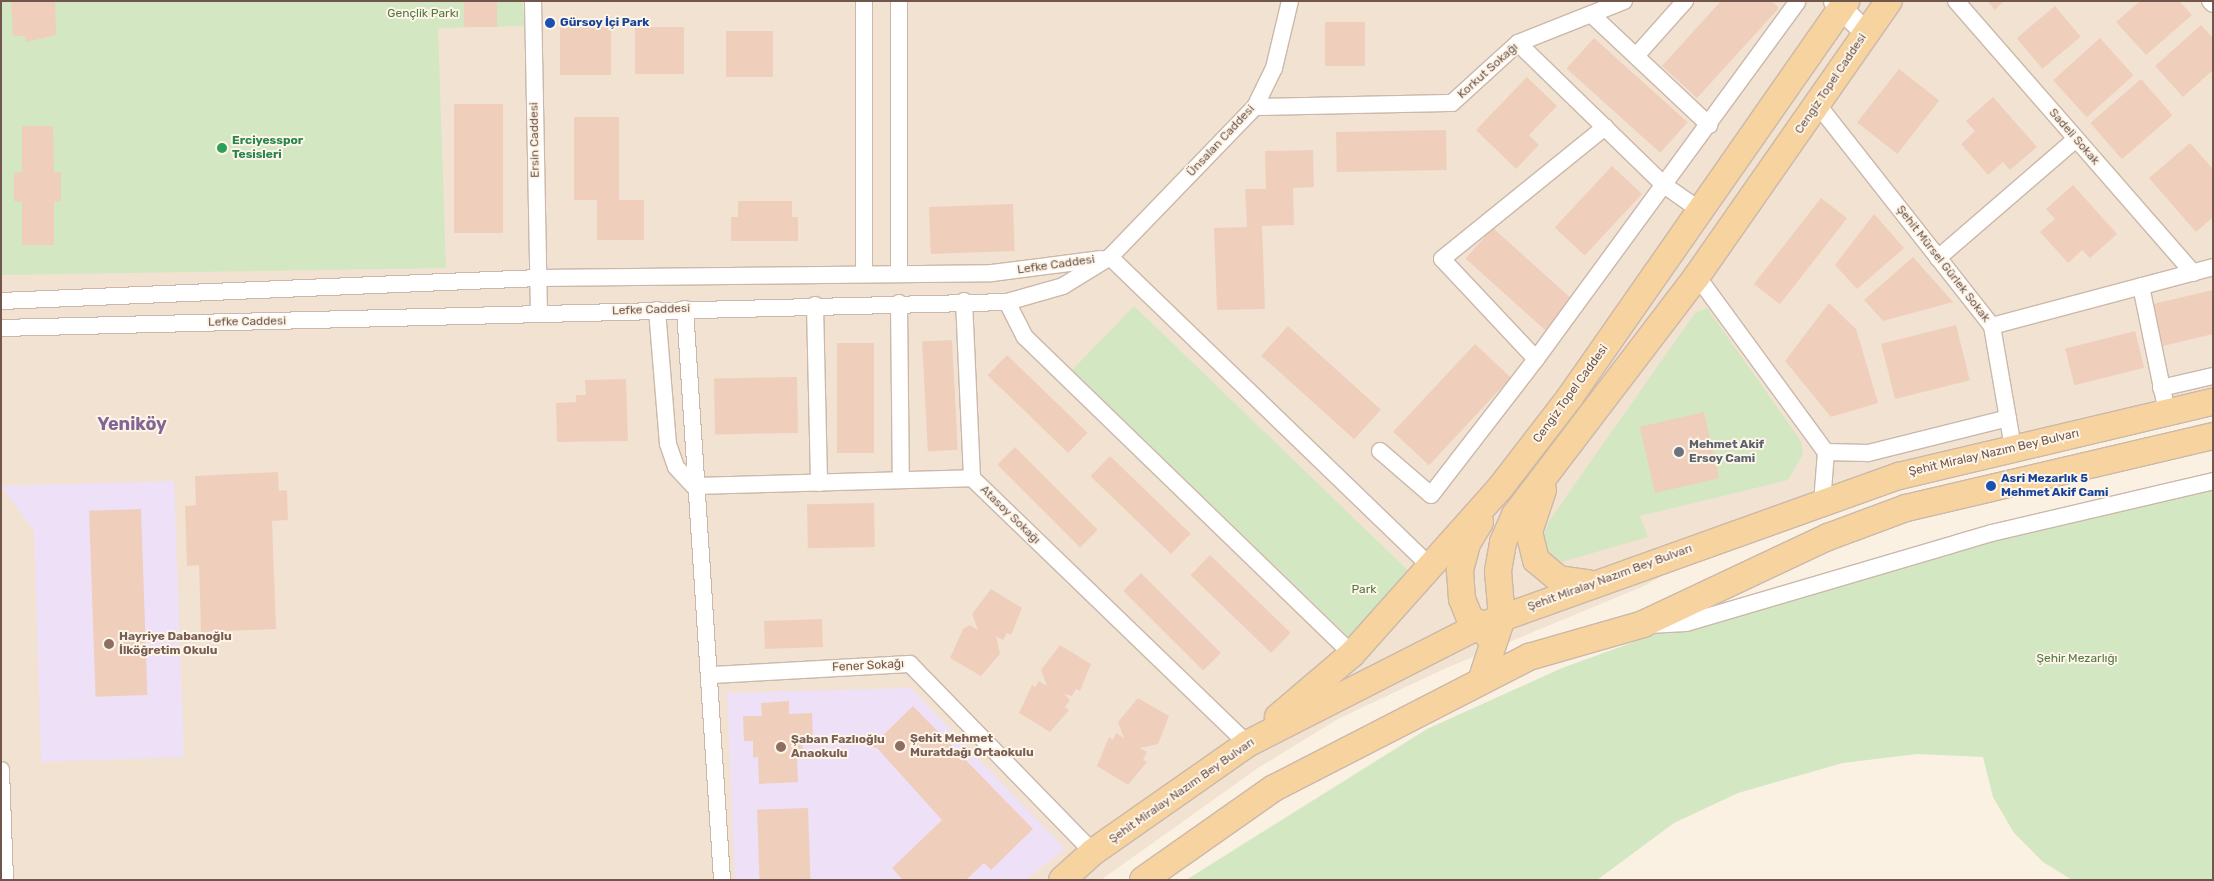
<!DOCTYPE html>
<html>
<head>
<meta charset="utf-8">
<style>
	body { margin:0 }
	#map { position:relative; width:2214px; height:881px; overflow:hidden; background:#fbf1e3; font-family:Rubik,sans-serif }
	div>[style] { position:absolute }
	[style*='--x'] { left:calc(var(--x)*1px); top:calc(var(--y)*1px); width:calc(var(--w)*1px); rotate:calc(var(--a)*1deg) }
	.residential>* { inset:0; background:#f2e2d2 }
	.education>* { inset:0; background:#eee0f7 }
	.green>* { inset:0; background:#d3e7c3; transform-origin:0 0 }
	.building>* { inset:0; background:#efcfbc; transform-origin:0 0 }
	.roads { filter:drop-shadow(1px 0 #cbb8aa) drop-shadow(-1px 0 #cbb8aa) drop-shadow(0 1px #cbb8aa) drop-shadow(0 -1px #cbb8aa) }
	.minor>* { height:16px; margin:-8px; padding:0 8px; transform-origin:8px; border-radius:8px; background:#fff }
	.tertiary>* { height:21px; margin:-10.5px; padding:0 10.5px; transform-origin:10.5px; border-radius:10.5px; background:#fff }
	.primary>* { height:26px; margin:-13px; padding:0 13px; transform-origin:13px; border-radius:13px; background:#f6d39f }
	.dots>* { width:14px; height:14px; translate:-50% -50%; box-sizing:border-box; border:2px solid #fef5e9; border-radius:50% }
	span { translate:-50% -50%; white-space:nowrap; text-align:center; line-height:1.15; -webkit-text-stroke:4px #fef5e9; paint-order:stroke }
	.park-label { font-size:12px; color:#547743 }
	.transit-label { font-size:12px; color:#164399; font-weight:700 }
	.left { translate:0 -50%; text-align:left }
	.street-label { font-size:12px; color:#71574b }
	.leisure-label { font-size:12px; color:#27864d; font-weight:700 }
	.worship-label { font-size:12px; color:#5b616d; font-weight:700 }
	.education-label { font-size:12px; color:#785e54; font-weight:700 }
	.district-label { font-size:18px; color:#846695; font-weight:700 }
	.frame { position:absolute; inset:0; border:2px solid #71574b; pointer-events:none }
</style>
</head>
<body>
<div id="map">
	<div class="residential">
		<i style="clip-path:polygon(1px 1px,2213px 1px,2213px 398px,1898px 473px,1696px 557px,1644px 586px,1444px 669px,1338px 719px,1258px 768px,1101px 880px,1px 880px)"></i>
	</div>
	<div class="education">
		<i style="clip-path:polygon(174px 481px,184px 757px,41px 762px,34px 531px,1px 486px)"></i>
		<i style="clip-path:polygon(911px 688px,1065px 849px,1025px 880px,735px 880px,727px 693px)"></i>
	</div>
	<div class="green">
		<i style="clip-path:polygon(1px 1px,523px 1px,524px 26px,438px 28px,446px 268px,1px 275px)"></i>
		<i style="left:1134px;top:306px;width:407px;height:89px;rotate:44deg"></i>
		<i style="clip-path:polygon(1707px 308px,1801px 441px,1803px 454px,1788px 480px,1640px 516px,1648px 537px,1558px 563px,1547px 554px,1543px 537px,1549px 521px,1695px 313px)"></i>
		<i style="clip-path:polygon(2213px 489px,2213px 880px,2072px 880px,2043px 862px,2014px 833px,1993px 797px,1983px 757px,1917px 754px,1843px 763px,1738px 793px,1674px 823px,1597px 880px,1186px 880px,1427px 729px,1562px 668px,1664px 631px,1885px 565px)"></i>
	</div>
	<div class="building">
		<i style="clip-path:polygon(11px 1px,55px 1px,56px 35px,26px 42px,25px 36px,13px 36px)"></i>
		<i style="left:464px;top:1px;width:33px;height:26px"></i>
		<i style="clip-path:polygon(1721px 1px,1772px 1px,1779px 8px,1697px 98px,1662px 66px)"></i>
		<i style="clip-path:polygon(1987px 1px,2004px 1px,1995px 10px)"></i>
		<i style="clip-path:polygon(2140px 1px,2179px 1px,2192px 15px,2146px 55px,2116px 22px)"></i>
		<i style="left:2055px;top:6px;width:40px;height:50px;rotate:50deg"></i>
		<i style="left:1325px;top:22px;width:40px;height:44px"></i>
		<i style="clip-path:polygon(2201px 25px,2213px 38px,2213px 70px,2183px 97px,2155px 66px)"></i>
		<i style="left:560px;top:27px;width:51px;height:48px"></i>
		<i style="left:635px;top:27px;width:49px;height:47px"></i>
		<i style="left:726px;top:31px;width:47px;height:46px"></i>
		<i style="left:1594px;top:38px;width:126px;height:41px;rotate:42deg"></i>
		<i style="left:2100px;top:38px;width:50px;height:63px;rotate:48deg"></i>
		<i style="left:1899px;top:69px;width:51px;height:68px;rotate:38deg"></i>
		<i style="clip-path:polygon(1527px 77px,1557px 106px,1529px 135px,1539px 145px,1516px 169px,1476px 130px)"></i>
		<i style="left:2141px;top:79px;width:48px;height:67px;rotate:49deg"></i>
		<i style="clip-path:polygon(1993px 97px,2037px 147px,2010px 170px,2003px 162px,1988px 175px,1961px 144px,1975px 131px,1966px 121px)"></i>
		<i style="left:503px;top:104px;width:129px;height:49px;rotate:90deg"></i>
		<i style="clip-path:polygon(574px 117px,619px 117px,619px 200px,644px 200px,644px 240px,597px 240px,597px 200px,574px 200px)"></i>
		<i style="clip-path:polygon(22px 126px,53px 126px,54px 173px,61px 172px,61px 201px,54px 201px,54px 245px,22px 245px,22px 202px,14px 201px,14px 173px,22px 172px)"></i>
		<i style="left:1446px;top:130px;width:40px;height:110px;rotate:89deg"></i>
		<i style="clip-path:polygon(2190px 143px,2213px 169px,2213px 217px,2196px 232px,2149px 178px)"></i>
		<i style="clip-path:polygon(1313px 150px,1314px 187px,1293px 188px,1294px 225px,1262px 226px,1265px 309px,1217px 310px,1214px 228px,1247px 227px,1245px 189px,1266px 189px,1265px 151px)"></i>
		<i style="left:1612px;top:166px;width:41px;height:84px;rotate:43deg"></i>
		<i style="clip-path:polygon(2073px 185px,2117px 234px,2090px 258px,2082px 250px,2068px 263px,2040px 232px,2055px 219px,2046px 209px)"></i>
		<i style="left:1821px;top:198px;width:33px;height:109px;rotate:38deg"></i>
		<i style="clip-path:polygon(738px 201px,792px 201px,792px 217px,798px 217px,798px 241px,731px 241px,731px 217px,738px 217px)"></i>
		<i style="left:1013px;top:204px;width:47px;height:84px;rotate:88deg"></i>
		<i style="clip-path:polygon(1874px 214px,1904px 248px,1857px 289px,1835px 265px)"></i>
		<i style="left:1493px;top:228px;width:111px;height:41px;rotate:42deg"></i>
		<i style="clip-path:polygon(1913px 257px,1953px 302px,1883px 321px,1864px 300px)"></i>
		<i style="clip-path:polygon(2213px 290px,2213px 334px,2163px 346px,2153px 304px)"></i>
		<i style="clip-path:polygon(1829px 303px,1856px 329px,1878px 403px,1831px 417px,1785px 361px)"></i>
		<i style="left:1956px;top:325px;width:57px;height:77px;rotate:76deg"></i>
		<i style="left:1288px;top:326px;width:125px;height:40px;rotate:42deg"></i>
		<i style="left:2135px;top:331px;width:38px;height:72px;rotate:76deg"></i>
		<i style="left:952px;top:340px;width:110px;height:30px;rotate:87deg"></i>
		<i style="left:837px;top:343px;width:37px;height:110px"></i>
		<i style="left:1475px;top:344px;width:49px;height:120px;rotate:43deg"></i>
		<i style="left:1007px;top:355px;width:112px;height:28px;rotate:44deg"></i>
		<i style="left:797px;top:377px;width:56px;height:83px;rotate:89deg"></i>
		<i style="clip-path:polygon(626px 379px,628px 441px,557px 442px,556px 403px,576px 402px,576px 395px,586px 395px,585px 380px)"></i>
		<i style="left:1704px;top:412px;width:68px;height:66px;rotate:77deg"></i>
		<i style="left:1015px;top:447px;width:117px;height:25px;rotate:45deg"></i>
		<i style="left:1110px;top:456px;width:112px;height:28px;rotate:44deg"></i>
		<i style="clip-path:polygon(278px 472px,279px 491px,287px 490px,288px 520px,272px 521px,276px 629px,201px 632px,199px 565px,187px 566px,185px 506px,196px 505px,195px 476px)"></i>
		<i style="left:874px;top:503px;width:44px;height:67px;rotate:89deg"></i>
		<i style="left:141px;top:509px;width:186px;height:52px;rotate:88deg"></i>
		<i style="left:1210px;top:555px;width:112px;height:28px;rotate:44deg"></i>
		<i style="left:1141px;top:573px;width:113px;height:25px;rotate:45deg"></i>
		<i style="clip-path:polygon(991px 589px,1022px 608px,1011px 635px,1007px 633px,1003px 640px,996px 636px,1000px 654px,981px 676px,950px 658px,963px 629px,970px 625px,978px 630px,972px 614px)"></i>
		<i style="left:822px;top:619px;width:28px;height:58px;rotate:88deg"></i>
		<i style="clip-path:polygon(1060px 645px,1091px 664px,1080px 691px,1076px 689px,1072px 696px,1064px 694px,1070px 700px,1065px 707px,1069px 710px,1050px 732px,1019px 713px,1032px 685px,1035px 687px,1039px 681px,1047px 686px,1041px 670px)"></i>
		<i style="clip-path:polygon(1138px 698px,1169px 716px,1158px 744px,1140px 748px,1147px 752px,1143px 760px,1147px 762px,1128px 785px,1097px 766px,1109px 737px,1113px 740px,1116px 733px,1124px 738px,1118px 722px)"></i>
		<i style="clip-path:polygon(789px 701px,789px 714px,812px 713px,813px 740px,802px 740px,803px 756px,797px 756px,798px 782px,759px 784px,758px 757px,753px 758px,753px 741px,744px 741px,743px 716px,762px 716px,761px 703px)"></i>
		<i style="clip-path:polygon(913px 706px,1033px 829px,991px 870px,984px 863px,966px 880px,903px 880px,892px 868px,942px 820px,877px 748px,871px 747px)"></i>
		<i style="left:808px;top:808px;width:72px;height:51px;rotate:88deg"></i>
	</div>
	<div class="roads">
		<div class="minor">
			<i style="--x:533;--y:1;--w:313;--a:88.9"></i>
			<i style="--x:864;--y:1;--w:273;--a:90"></i>
			<i style="--x:899;--y:1;--w:273;--a:90"></i>
			<i style="--x:1956;--y:1;--w:361;--a:48.9"></i>
			<i style="--x:2210;--y:1;--w:4;--a:45"></i>
			<i style="--x:1592;--y:15;--w:161;--a:43.2"></i>
			<i style="--x:1518;--y:43;--w:204;--a:44.2"></i>
			<i style="--x:1664;--y:185;--w:45;--a:35.1"></i>
			<i style="--x:1636;--y:56;--w:74;--a:-48.3"></i>
			<i style="--x:1818;--y:105;--w:281;--a:51.8"></i>
			<i style="--x:1992;--y:326;--w:124;--a:80.2"></i>
			<i style="--x:1255;--y:107;--w:197;--a:-1.2"></i>
			<i style="--x:1452;--y:103;--w:89;--a:-42.3"></i>
			<i style="--x:1518;--y:43;--w:114;--a:-21.6"></i>
			<i style="--x:1110;--y:257;--w:443;--a:44"></i>
			<i style="--x:1938;--y:258;--w:182;--a:-40.8"></i>
			<i style="--x:1697;--y:276;--w:218;--a:53.8"></i>
			<i style="--x:1826;--y:452;--w:42;--a:1.4"></i>
			<i style="--x:1868;--y:453;--w:144;--a:-14"></i>
			<i style="--x:2141;--y:286;--w:130;--a:78.4"></i>
			<i style="--x:1;--y:301;--w:537;--a:-2.45"></i>
			<i style="--x:538;--y:278;--w:454;--a:-0.6"></i>
			<i style="--x:992;--y:273;--w:110;--a:-7.3"></i>
			<i style="--x:964;--y:301;--w:177;--a:87.4"></i>
			<i style="--x:1007;--y:302;--w:39;--a:63"></i>
			<i style="--x:1025;--y:337;--w:455;--a:44.1"></i>
			<i style="--x:899;--y:303;--w:177;--a:89.4"></i>
			<i style="--x:815;--y:305;--w:178;--a:88.7"></i>
			<i style="--x:685;--y:309;--w:572;--a:86.29"></i>
			<i style="--x:657;--y:310;--w:134;--a:85.3"></i>
			<i style="--x:668;--y:444;--w:24;--a:71"></i>
			<i style="--x:676;--y:467;--w:26;--a:47"></i>
			<i style="--x:694;--y:486;--w:278;--a:-1.6"></i>
			<i style="--x:972;--y:478;--w:383;--a:44"></i>
			<i style="--x:1992;--y:326;--w:229;--a:-14.9"></i>
			<i style="--x:1;--y:328;--w:1006;--a:-1.48"></i>
			<i style="--x:1007;--y:302;--w:58;--a:-15.9"></i>
			<i style="--x:1063;--y:286;--w:55;--a:-31.7"></i>
			<i style="--x:1110;--y:257;--w:209;--a:-46"></i>
			<i style="--x:1255;--y:107;--w:43;--a:-64"></i>
			<i style="--x:1274;--y:68;--w:69;--a:-76.6"></i>
			<i style="--x:1536;--y:359;--w:137;--a:-133.2"></i>
			<i style="--x:1442;--y:259;--w:210;--a:-39"></i>
			<i style="--x:2161;--y:388;--w:53;--a:-13"></i>
			<i style="--x:1380;--y:451;--w:67;--a:40.8"></i>
			<i style="--x:1431;--y:495;--w:172;--a:-52.3"></i>
			<i style="--x:1536;--y:359;--w:442;--a:-53.8"></i>
			<i style="--x:1822;--y:503;--w:51;--a:-85.5"></i>
			<i style="--x:1648;--y:625;--w:38;--a:-3"></i>
			<i style="--x:1686;--y:623;--w:319;--a:-16.4"></i>
			<i style="--x:1992;--y:533;--w:227;--a:-13.2"></i>
			<i style="--x:712;--y:675;--w:198;--a:-3.2"></i>
			<i style="--x:910;--y:664;--w:262;--a:45.8"></i>
			<i style="--x:1;--y:770;--w:110;--a:87.9"></i>
		</div>
		<div class="tertiary">
			<i style="--x:1834;--y:1;--w:45;--a:45"></i>
		</div>
		<div class="primary">
			<i style="--x:1543;--y:490;--w:44;--a:108.4"></i>
			<i style="--x:1529;--y:532;--w:29;--a:76"></i>
			<i style="--x:1536;--y:560;--w:30;--a:40"></i>
			<i style="--x:1559;--y:579;--w:29;--a:8"></i>
			<i style="--x:1480;--y:522;--w:26;--a:121"></i>
			<i style="--x:1467;--y:544;--w:28;--a:105"></i>
			<i style="--x:1460;--y:571;--w:28;--a:86"></i>
			<i style="--x:1462;--y:599;--w:18;--a:68"></i>
			<i style="--x:1469;--y:616;--w:30;--a:46"></i>
			<i style="--x:1481;--y:681;--w:66;--a:-71.6"></i>
			<i style="--x:1502;--y:618;--w:47;--a:-94.9"></i>
			<i style="--x:1498;--y:571;--w:29;--a:-80"></i>
			<i style="--x:1503;--y:542;--w:30;--a:-66"></i>
			<i style="--x:1515;--y:515;--w:300;--a:-52.7"></i>
			<i style="--x:1697;--y:276;--w:335;--a:-55.1"></i>
			<i style="--x:1278;--y:717;--w:97;--a:-40.4"></i>
			<i style="--x:1352;--y:654;--w:222;--a:-48.3"></i>
			<i style="--x:1500;--y:488;--w:115;--a:-52.4"></i>
			<i style="--x:1570;--y:397;--w:483;--a:-55.1"></i>
			<i style="--x:1062;--y:880;--w:42;--a:-42.1"></i>
			<i style="--x:1093;--y:852;--w:188;--a:-35"></i>
			<i style="--x:1247;--y:744;--w:258;--a:-27"></i>
			<i style="--x:1477;--y:627;--w:448;--a:-19.7"></i>
			<i style="--x:1899;--y:476;--w:323;--a:-13.3"></i>
			<i style="--x:1143;--y:880;--w:160;--a:-35.1"></i>
			<i style="--x:1274;--y:788;--w:287;--a:-27.2"></i>
			<i style="--x:1529;--y:657;--w:119;--a:-16.1"></i>
			<i style="--x:1643;--y:624;--w:204;--a:-25.2"></i>
			<i style="--x:1828;--y:537;--w:83;--a:-20.4"></i>
			<i style="--x:1906;--y:508;--w:315;--a:-13.2"></i>
		</div>
	</div>
	<div class="dots">
		<i style="left:550px;top:23px;background:#1a4fb4"></i>
		<i style="left:222px;top:148px;background:#2e9e5b"></i>
		<i style="left:1679px;top:452px;background:#6b7280"></i>
		<i style="left:1991px;top:486px;background:#1a4fb4"></i>
		<i style="left:109px;top:644px;background:#8d6e63"></i>
		<i style="left:900px;top:746px;background:#8d6e63"></i>
		<i style="left:781px;top:747px;background:#8d6e63"></i>
	</div>
	<div class="park-label">
		<span style="left:423px;top:14px">Gençlik Parkı</span>
		<span style="left:1364px;top:590px">Park</span>
		<span style="left:2077px;top:659px">Şehir Mezarlığı</span>
	</div>
	<div class="transit-label">
		<span class="left" style="left:560px;top:23px">Gürsoy İçi Park</span>
		<span class="left" style="left:2001px;top:486px">Asri Mezarlık 5<br>Mehmet Akif Cami</span>
	</div>
	<div class="street-label">
		<span style="left:1488px;top:71px;rotate:-42deg">Korkut Sokağı</span>
		<span style="left:1831px;top:84px;rotate:-56deg">Cengiz Topel Caddesi</span>
		<span style="left:2074px;top:137px;rotate:49deg">Sadeli Sokak</span>
		<span style="left:535px;top:140px;rotate:-91deg">Ersin Caddesi</span>
		<span style="left:1221px;top:141px;rotate:-47deg">Ünsalan Caddesi</span>
		<span style="left:1943px;top:264px;rotate:52deg">Şehit Mürsel Gürlek Sokak</span>
		<span style="left:1056px;top:265px;rotate:-8deg">Lefke Caddesi</span>
		<span style="left:651px;top:310px;rotate:-2deg">Lefke Caddesi</span>
		<span style="left:247px;top:322px;rotate:-1deg">Lefke Caddesi</span>
		<span style="left:1571px;top:394px;rotate:-54deg">Cengiz Topel Caddesi</span>
		<span style="left:1994px;top:453px;rotate:-13deg">Şehit Miralay Nazım Bey Bulvarı</span>
		<span style="left:1010px;top:515px;rotate:44deg">Atasoy Sokağı</span>
		<span style="left:1610px;top:578px;rotate:-20deg">Şehit Miralay Nazım Bey Bulvarı</span>
		<span style="left:868px;top:666px;rotate:-3deg">Fener Sokağı</span>
		<span style="left:1182px;top:791px;rotate:-35deg">Şehit Miralay Nazım Bey Bulvarı</span>
	</div>
	<div class="leisure-label">
		<span class="left" style="left:232px;top:148px">Erciyesspor<br>Tesisleri</span>
	</div>
	<div class="worship-label">
		<span class="left" style="left:1689px;top:452px">Mehmet Akif<br>Ersoy Cami</span>
	</div>
	<div class="education-label">
		<span class="left" style="left:119px;top:644px">Hayriye Dabanoğlu<br>İlköğretim Okulu</span>
		<span class="left" style="left:910px;top:746px">Şehit Mehmet<br>Muratdağı Ortaokulu</span>
		<span class="left" style="left:791px;top:747px">Şaban Fazlıoğlu<br>Anaokulu</span>
	</div>
	<div class="district-label">
		<span style="left:132px;top:424px">Yeniköy</span>
	</div>
	<div class="frame"></div>
</div>
</body>
</html>
